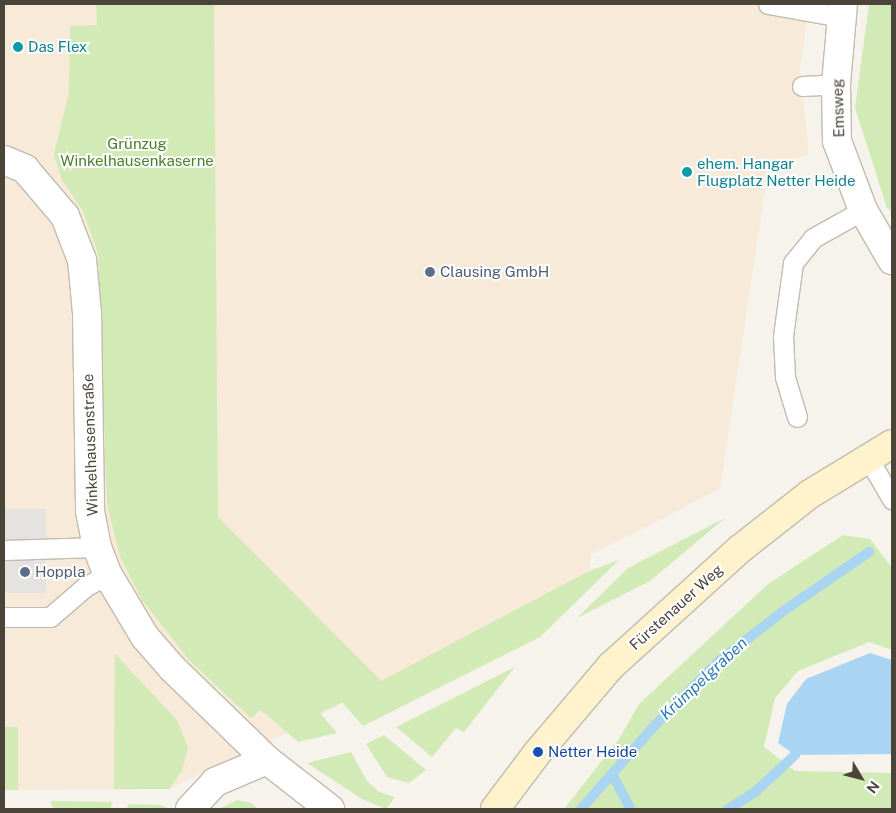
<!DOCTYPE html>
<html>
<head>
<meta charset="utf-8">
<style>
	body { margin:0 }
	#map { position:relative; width:896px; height:813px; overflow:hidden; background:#f6f3ec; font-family:"Public Sans",sans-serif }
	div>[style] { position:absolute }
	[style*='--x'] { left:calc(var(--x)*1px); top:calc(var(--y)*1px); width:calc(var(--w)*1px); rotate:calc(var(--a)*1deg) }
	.commercial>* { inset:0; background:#f7ead8 }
	.green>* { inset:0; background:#d2eab5; transform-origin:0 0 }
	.parking>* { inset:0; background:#e5e3e0; transform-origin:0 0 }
	.water>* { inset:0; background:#a9d4f2 }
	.stream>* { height:10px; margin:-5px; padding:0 5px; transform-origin:5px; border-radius:5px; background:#a9d4f2 }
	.roads { filter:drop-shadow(1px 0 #c2bbae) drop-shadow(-1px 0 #c2bbae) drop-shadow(0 1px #c2bbae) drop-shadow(0 -1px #c2bbae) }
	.lane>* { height:19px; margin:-9.5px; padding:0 9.5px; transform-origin:9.5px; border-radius:9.5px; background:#fff }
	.street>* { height:28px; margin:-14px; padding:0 14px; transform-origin:14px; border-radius:14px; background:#fff }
	.secondary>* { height:28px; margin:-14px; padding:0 14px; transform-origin:14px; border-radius:14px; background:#fff3cd }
	.dots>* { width:14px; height:14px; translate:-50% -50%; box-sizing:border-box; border:2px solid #fff; border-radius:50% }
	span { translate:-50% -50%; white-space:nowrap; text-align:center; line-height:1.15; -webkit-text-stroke:4px #fff; paint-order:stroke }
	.culture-label { font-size:15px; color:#0d838f }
	.left { translate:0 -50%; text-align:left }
	.street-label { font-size:15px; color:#4b4439 }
	.park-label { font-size:15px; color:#4a7f2a }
	.service-label { font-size:15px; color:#4e5e75 }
	.transit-label { font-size:15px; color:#164399 }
	.water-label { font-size:16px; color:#2e7ab2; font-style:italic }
	.frame { position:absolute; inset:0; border:5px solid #4b4439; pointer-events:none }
	.north { position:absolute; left:836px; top:753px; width:50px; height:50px; -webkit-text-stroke:4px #fff; paint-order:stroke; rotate:127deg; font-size:14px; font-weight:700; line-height:20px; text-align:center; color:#4b4439 }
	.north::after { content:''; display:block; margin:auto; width:18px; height:22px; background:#4b4439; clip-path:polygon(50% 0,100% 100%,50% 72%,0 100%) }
</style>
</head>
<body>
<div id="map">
	<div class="commercial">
		<i style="clip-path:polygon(4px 4px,810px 4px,800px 67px,809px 154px,768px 170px,720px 489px,591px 555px,589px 571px,287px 733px,169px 789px,4px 790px)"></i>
	</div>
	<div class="green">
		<i style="clip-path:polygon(96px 4px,214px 4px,218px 517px,381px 681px,589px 571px,619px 560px,540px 637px,363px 726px,342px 702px,320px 713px,337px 733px,298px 742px,261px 710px,251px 718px,190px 661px,142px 600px,120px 557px,107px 504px,98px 253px,83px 211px,62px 180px,54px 155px,69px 92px,70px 26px,97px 25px)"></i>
		<i style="clip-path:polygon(869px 4px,892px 4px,892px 211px,887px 208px,855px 108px)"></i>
		<i style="clip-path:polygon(725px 518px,650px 581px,577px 618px,628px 568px)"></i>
		<i style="clip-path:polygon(843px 535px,870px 539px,892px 568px,892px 650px,869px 642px,798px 671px,775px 698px,764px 747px,795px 771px,892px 773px,892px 809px,564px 809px,619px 739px,639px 704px,768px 584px)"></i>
		<i style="clip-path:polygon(115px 654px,177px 720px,188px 748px,182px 771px,169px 789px,114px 789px)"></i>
		<i style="clip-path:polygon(515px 667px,464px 732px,456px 728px,432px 757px,396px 727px)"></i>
		<i style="left:4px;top:727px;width:14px;height:63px"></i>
		<i style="clip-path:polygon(384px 735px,426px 770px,409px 783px,387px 777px,366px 744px)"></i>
		<i style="clip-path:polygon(351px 752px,367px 781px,379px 792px,395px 797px,386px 809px,362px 799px,307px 763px)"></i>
		<i style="clip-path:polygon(237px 800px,251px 803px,258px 809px,219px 809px)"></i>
		<i style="clip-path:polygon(51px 801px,113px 802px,110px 809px,58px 809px,52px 807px)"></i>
		<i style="clip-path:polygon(129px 804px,161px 805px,169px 809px,126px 809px)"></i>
	</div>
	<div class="parking">
		<i style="left:46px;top:509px;width:84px;height:42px;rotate:90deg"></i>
	</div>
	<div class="water">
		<i style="clip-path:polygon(870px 653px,892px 660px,892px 754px,795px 755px,778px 743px,787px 704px,806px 679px)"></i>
	</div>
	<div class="stream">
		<i style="--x:612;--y:774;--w:40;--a:62"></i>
		<i style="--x:581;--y:809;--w:113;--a:-48.6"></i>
		<i style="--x:656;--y:724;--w:88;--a:-45"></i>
		<i style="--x:718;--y:662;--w:81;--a:-38"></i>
		<i style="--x:782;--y:612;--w:106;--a:-34.6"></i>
		<i style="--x:728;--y:809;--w:31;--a:-32"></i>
		<i style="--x:754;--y:793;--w:56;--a:-42.8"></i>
	</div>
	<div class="roads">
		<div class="lane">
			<i style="--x:768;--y:4;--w:74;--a:10.1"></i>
			<i style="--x:802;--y:86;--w:34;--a:-3"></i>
			<i style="--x:797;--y:417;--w:42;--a:-106.7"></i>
			<i style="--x:785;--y:377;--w:41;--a:-92.8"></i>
			<i style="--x:783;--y:336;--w:74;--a:-82.2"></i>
			<i style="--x:793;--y:263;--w:32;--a:-51"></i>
			<i style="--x:813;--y:238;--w:57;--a:-29.2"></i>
			<i style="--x:868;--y:458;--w:48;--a:59.7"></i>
			<i style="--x:4;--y:550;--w:93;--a:-1.8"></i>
			<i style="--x:4;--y:617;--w:46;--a:0"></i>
			<i style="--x:50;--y:617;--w:48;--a:-40.7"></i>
			<i style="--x:86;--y:586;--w:25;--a:-27"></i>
		</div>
		<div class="street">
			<i style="--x:843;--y:4;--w:80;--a:95"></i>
			<i style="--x:836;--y:84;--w:57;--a:89"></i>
			<i style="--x:837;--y:141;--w:74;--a:69.4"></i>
			<i style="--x:863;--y:210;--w:58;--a:59.9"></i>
			<i style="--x:4;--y:160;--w:23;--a:23"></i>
			<i style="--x:25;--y:169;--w:62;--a:49.6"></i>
			<i style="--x:65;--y:216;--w:47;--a:68.9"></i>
			<i style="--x:82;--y:260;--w:53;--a:84.6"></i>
			<i style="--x:87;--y:313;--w:198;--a:89.1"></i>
			<i style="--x:90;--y:511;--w:37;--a:79"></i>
			<i style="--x:97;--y:547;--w:30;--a:69"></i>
			<i style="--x:108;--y:575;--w:72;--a:59.2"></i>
			<i style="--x:145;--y:637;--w:41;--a:48.9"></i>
			<i style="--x:172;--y:668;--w:132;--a:44.1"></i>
			<i style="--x:267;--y:760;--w:80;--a:37.9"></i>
			<i style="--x:190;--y:809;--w:37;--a:-47"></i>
			<i style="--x:215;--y:782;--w:56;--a:-22.9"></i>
		</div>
		<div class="secondary">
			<i style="--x:495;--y:809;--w:71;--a:-53"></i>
			<i style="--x:538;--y:752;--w:113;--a:-49.7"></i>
			<i style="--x:611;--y:666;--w:174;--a:-42.2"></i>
			<i style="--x:740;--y:549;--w:89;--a:-38.2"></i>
			<i style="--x:810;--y:494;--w:96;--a:-31.4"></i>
		</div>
	</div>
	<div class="dots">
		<i style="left:18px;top:47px;background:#0f9aa8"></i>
		<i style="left:687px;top:172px;background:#0f9aa8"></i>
		<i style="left:430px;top:272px;background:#5c6f8a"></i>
		<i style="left:25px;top:572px;background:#5c6f8a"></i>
		<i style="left:538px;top:752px;background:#1a4fb4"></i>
	</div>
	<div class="culture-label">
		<span class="left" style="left:28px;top:47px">Das Flex</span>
		<span class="left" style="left:697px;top:172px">ehem. Hangar<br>Flugplatz Netter Heide</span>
	</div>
	<div class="street-label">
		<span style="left:838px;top:108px;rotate:-92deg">Emsweg</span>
		<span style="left:90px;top:445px;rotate:-92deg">Winkelhausenstraße</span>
		<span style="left:676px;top:607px;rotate:-42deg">Fürstenauer Weg</span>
	</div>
	<div class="park-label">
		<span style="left:137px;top:152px">Grünzug<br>Winkelhausenkaserne</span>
	</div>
	<div class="service-label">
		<span class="left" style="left:440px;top:272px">Clausing GmbH</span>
		<span class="left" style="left:35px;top:572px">Hoppla</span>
	</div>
	<div class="transit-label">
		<span class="left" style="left:548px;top:752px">Netter Heide</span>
	</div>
	<div class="water-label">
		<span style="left:704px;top:679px;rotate:-43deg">Krümpelgraben</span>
	</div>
	<div class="frame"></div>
	<div class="north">N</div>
</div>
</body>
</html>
